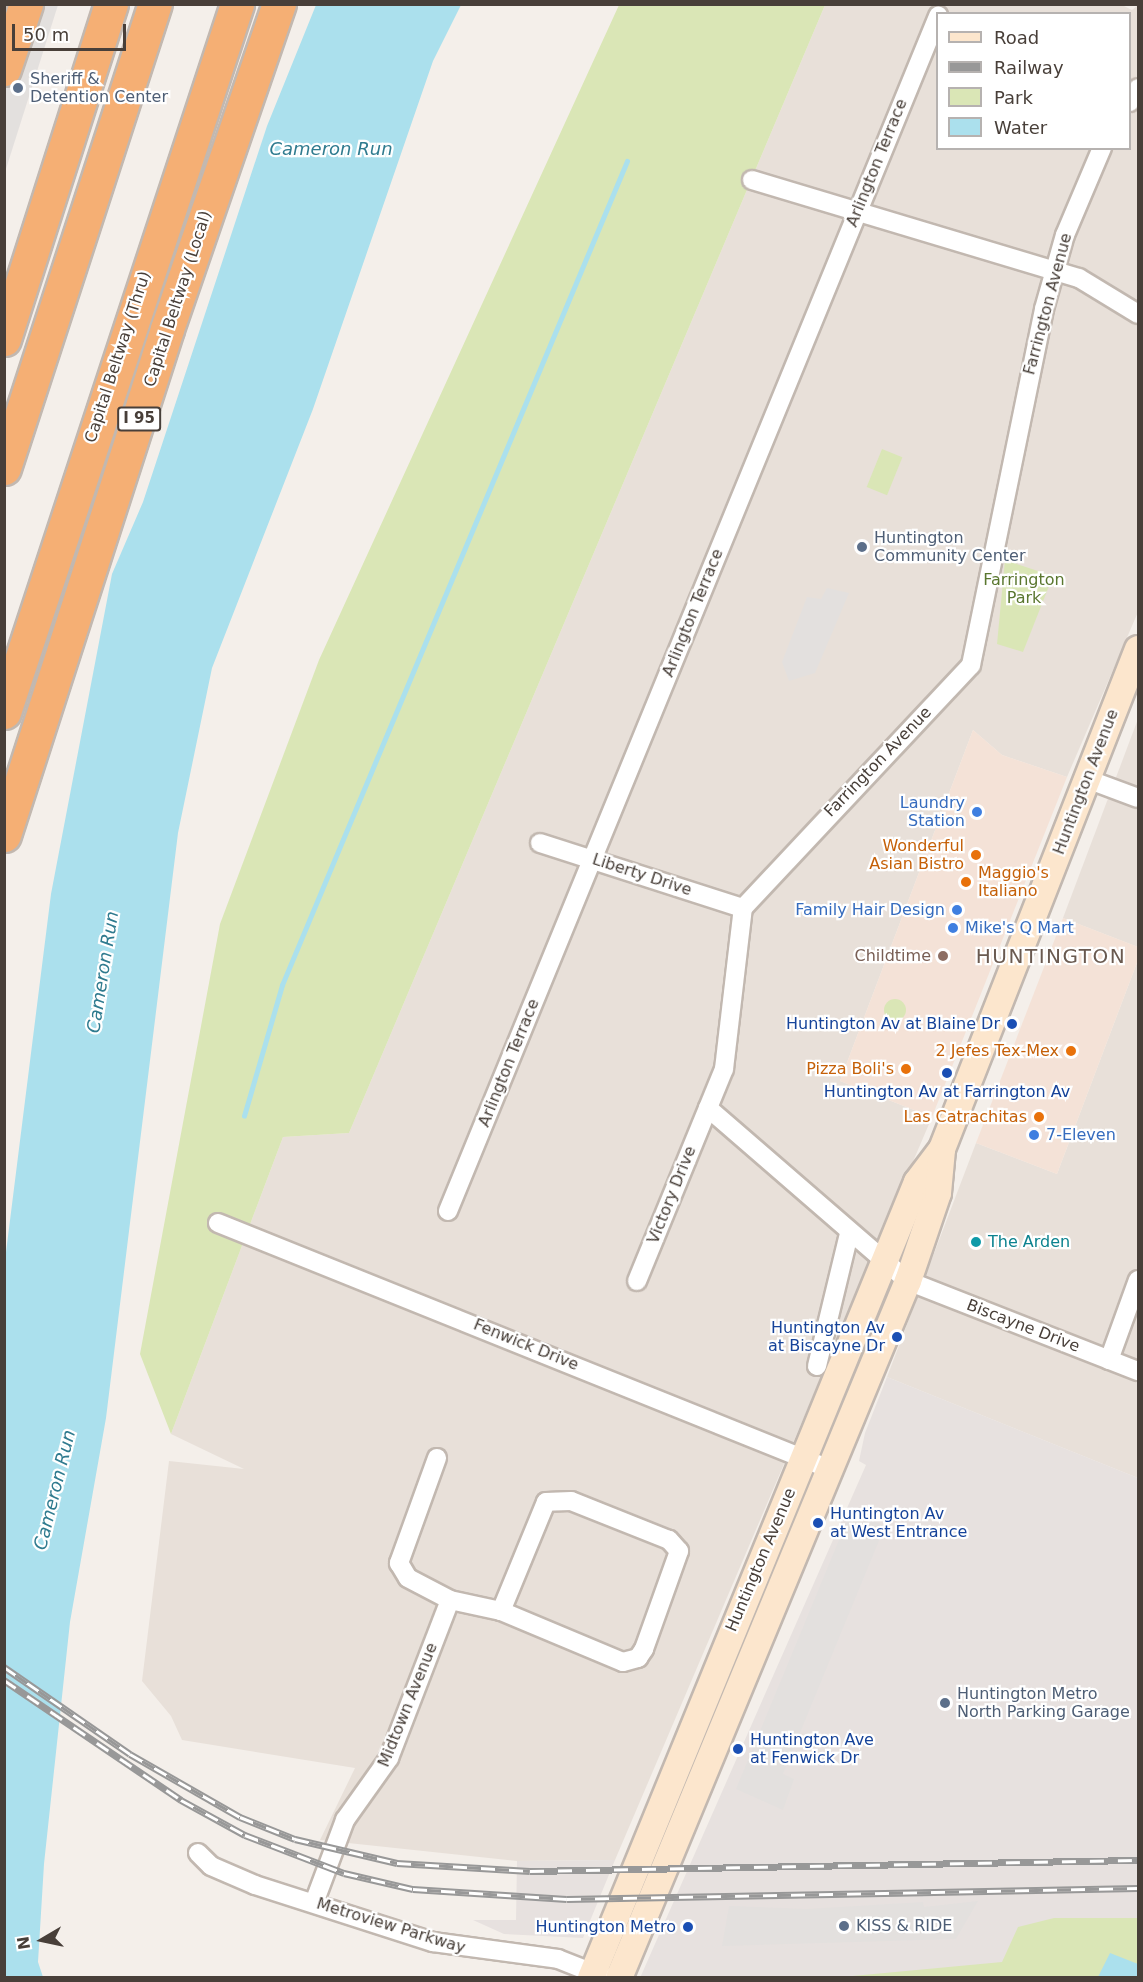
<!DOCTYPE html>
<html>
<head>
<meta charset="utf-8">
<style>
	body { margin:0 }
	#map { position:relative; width:1143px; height:1982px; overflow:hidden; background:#f4efea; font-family:"DejaVu Sans",sans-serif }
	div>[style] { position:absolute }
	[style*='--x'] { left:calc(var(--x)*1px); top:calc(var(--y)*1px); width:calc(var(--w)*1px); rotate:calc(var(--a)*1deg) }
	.residential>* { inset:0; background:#e8e0d9 }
	.commercial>* { inset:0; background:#f4e2d7 }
	.industrial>* { inset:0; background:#e7e1df }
	.green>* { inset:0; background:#dae6b6; transform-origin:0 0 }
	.round { border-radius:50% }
	.parking>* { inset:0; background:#e3e0de }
	.water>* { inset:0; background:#abe0ed }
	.stream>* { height:4.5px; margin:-2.25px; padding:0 2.25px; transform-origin:2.25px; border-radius:2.25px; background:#abe0ed }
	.roads { filter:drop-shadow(2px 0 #c2b8b0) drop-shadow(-2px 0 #c2b8b0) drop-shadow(0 2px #c2b8b0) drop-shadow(0 -2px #c2b8b0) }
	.minor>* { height:18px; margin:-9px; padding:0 9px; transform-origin:9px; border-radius:9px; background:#fff }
	.secondary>* { height:26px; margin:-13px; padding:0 13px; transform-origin:13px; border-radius:13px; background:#fce6cd }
	.motorway>* { height:33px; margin:-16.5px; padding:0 16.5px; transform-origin:16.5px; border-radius:16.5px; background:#f5af74 }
	.rail>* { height:7px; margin-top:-3.5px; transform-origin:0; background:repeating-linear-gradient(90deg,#fff 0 14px,#989898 0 28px); box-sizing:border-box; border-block:2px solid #989898 }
	.dots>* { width:16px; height:16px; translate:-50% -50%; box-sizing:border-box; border:3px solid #fff; border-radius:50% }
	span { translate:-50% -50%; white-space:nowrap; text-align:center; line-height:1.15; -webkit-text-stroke:4.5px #fff; paint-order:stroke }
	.shield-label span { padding:2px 4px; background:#fff; border:2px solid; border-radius:4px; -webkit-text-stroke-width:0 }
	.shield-label { font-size:15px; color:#483f39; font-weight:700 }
	.service-label { font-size:16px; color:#4e5e75 }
	.left { translate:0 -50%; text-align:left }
	.street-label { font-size:16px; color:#483f39 }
	.park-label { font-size:16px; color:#5a772f }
	.shop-label { font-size:16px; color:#366cbe }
	.right { translate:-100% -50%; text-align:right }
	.food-label { font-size:16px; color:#c56008 }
	.education-label { font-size:16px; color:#785e54 }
	.transit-label { font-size:16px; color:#164399 }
	.culture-label { font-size:16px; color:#0d838f }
	.water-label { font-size:18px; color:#2f7b8f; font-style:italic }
	.quarter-label { font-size:20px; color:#6a5a50; letter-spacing:1.5px }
	.frame { position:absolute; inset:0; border:6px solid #483f39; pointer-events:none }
	.legend { position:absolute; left:936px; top:12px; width:195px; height:138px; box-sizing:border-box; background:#fff; border:2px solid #b6b2b0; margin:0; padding:8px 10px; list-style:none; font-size:18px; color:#483f39 }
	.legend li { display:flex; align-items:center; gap:12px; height:30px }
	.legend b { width:30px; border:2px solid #b6b2b0 }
	.north { position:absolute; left:12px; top:1910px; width:60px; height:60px; -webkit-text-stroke:4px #fff; paint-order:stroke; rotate:261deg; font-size:16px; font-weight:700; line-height:24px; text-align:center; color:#483f39 }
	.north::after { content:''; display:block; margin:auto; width:21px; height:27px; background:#483f39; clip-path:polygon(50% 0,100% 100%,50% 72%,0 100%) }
	.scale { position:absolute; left:12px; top:24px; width:114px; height:27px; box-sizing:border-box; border:3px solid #483f39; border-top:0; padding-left:8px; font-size:18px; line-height:21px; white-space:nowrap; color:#483f39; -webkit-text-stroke:4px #fff; paint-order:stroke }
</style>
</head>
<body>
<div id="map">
	<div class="residential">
		<i style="clip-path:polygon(evenodd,1120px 4px,1132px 10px,1138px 5px,1138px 612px,1067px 777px,1002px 755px,973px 730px,840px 1081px,932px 1117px,615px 1860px,517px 1861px,320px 1840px,355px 1768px,182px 1740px,171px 1716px,142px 1681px,169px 1461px,244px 1469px,171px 1434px,283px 1137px,349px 1133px,825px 5px,1120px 4px,938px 14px,1130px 14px,1130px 148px,938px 148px,938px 14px)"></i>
		<i style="clip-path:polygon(1138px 719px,1138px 947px,1063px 918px)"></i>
		<i style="clip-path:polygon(1138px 960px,1138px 1478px,887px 1377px,976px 1143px,1057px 1174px)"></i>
	</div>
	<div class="commercial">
		<i style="clip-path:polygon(973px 730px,1002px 755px,1067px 777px,932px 1117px,840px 1081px)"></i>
		<i style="clip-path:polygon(1063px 918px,1138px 947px,1138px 960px,1057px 1174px,976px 1143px)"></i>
	</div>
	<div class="industrial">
		<i style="clip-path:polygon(887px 1377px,1138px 1478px,1138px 1977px,640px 1978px,866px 1465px,859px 1461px,865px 1433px)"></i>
		<i style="clip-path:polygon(615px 1860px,583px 1938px,504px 1934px,473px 1920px,516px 1920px,517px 1861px)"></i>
	</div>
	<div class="green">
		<i style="clip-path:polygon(619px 5px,825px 5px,349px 1133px,283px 1137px,171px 1434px,140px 1354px,220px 924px,319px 660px)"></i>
		<i style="left:882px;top:449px;width:22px;height:41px;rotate:22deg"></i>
		<i style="clip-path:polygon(1005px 560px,1053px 576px,1023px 652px,997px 644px)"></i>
		<i class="round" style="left:884px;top:999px;width:22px;height:22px"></i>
		<i style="clip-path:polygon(1054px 1918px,1138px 1918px,1138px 1977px,831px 1978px,1002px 1962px,1018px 1927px)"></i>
	</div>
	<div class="parking">
		<i style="clip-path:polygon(5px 5px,58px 5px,5px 172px)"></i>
		<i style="clip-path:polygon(827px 588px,849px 593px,815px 673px,789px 681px,782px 662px,807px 597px,821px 599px)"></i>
		<i style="clip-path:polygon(851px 1511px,885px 1526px,783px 1774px,794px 1779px,783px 1810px,736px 1789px)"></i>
		<i style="clip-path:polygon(978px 1901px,956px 1939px,722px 1946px,729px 1906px,807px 1909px,923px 1902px,924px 1907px)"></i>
	</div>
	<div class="water">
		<i style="clip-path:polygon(316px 5px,461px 5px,433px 61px,313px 409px,212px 668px,178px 833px,106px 1418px,70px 1622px,44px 1864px,38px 1962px,43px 1977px,5px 1977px,4px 1268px,51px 894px,112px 574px,143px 502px,267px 126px)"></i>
		<i style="clip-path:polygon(1110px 1953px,1138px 1964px,1138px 1977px,1098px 1977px)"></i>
	</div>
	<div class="stream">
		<i style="--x:244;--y:1116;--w:136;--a:-73.8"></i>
		<i style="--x:282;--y:985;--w:893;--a:-67.28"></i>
	</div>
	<div class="roads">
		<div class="minor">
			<i style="--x:1130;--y:102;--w:16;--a:-60"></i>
			<i style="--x:752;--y:180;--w:341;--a:16.7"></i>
			<i style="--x:1079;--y:278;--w:69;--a:31.4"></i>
			<i style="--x:1087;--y:779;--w:54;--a:20.4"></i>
			<i style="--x:540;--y:843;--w:213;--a:17.8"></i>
			<i style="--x:708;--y:1108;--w:264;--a:40.9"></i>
			<i style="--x:908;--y:1281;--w:247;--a:21.4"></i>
			<i style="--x:448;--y:1211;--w:1292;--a:-67.7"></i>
			<i style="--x:218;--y:1223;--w:662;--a:21.91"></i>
			<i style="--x:637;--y:1281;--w:229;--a:-67.7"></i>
			<i style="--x:724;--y:1069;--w:162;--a:-83.3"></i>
			<i style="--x:743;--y:908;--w:333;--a:-46.8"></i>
			<i style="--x:971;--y:665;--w:363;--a:-78.4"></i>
			<i style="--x:1044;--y:309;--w:77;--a:-74.2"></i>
			<i style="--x:1065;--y:235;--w:95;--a:-67"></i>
			<i style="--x:1109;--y:1360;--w:85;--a:-70.1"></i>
			<i style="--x:817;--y:1366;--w:136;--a:-76.4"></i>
			<i style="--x:437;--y:1458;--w:112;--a:109.9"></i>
			<i style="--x:399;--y:1563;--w:17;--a:59"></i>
			<i style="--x:408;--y:1578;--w:47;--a:27.6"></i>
			<i style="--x:450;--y:1600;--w:52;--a:12.2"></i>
			<i style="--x:501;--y:1611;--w:132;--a:22.7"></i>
			<i style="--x:623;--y:1662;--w:16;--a:-15"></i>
			<i style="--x:638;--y:1658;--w:11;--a:-56"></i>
			<i style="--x:644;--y:1649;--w:104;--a:-70.3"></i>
			<i style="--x:679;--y:1551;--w:15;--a:-132"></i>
			<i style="--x:669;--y:1540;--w:105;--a:-158.3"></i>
			<i style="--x:571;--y:1501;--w:25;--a:178"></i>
			<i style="--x:546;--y:1502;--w:118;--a:112.4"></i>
			<i style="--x:198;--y:1853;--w:18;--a:45"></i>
			<i style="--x:211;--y:1866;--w:48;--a:23.4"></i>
			<i style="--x:255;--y:1885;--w:187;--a:17.8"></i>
			<i style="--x:433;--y:1942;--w:126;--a:7.7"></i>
			<i style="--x:558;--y:1959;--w:52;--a:21.6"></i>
			<i style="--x:314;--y:1903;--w:89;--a:-69.5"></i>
			<i style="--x:345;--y:1820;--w:76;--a:-54.6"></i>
			<i style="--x:389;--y:1758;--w:169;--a:-68.9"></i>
		</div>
		<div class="secondary">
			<i style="--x:591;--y:1978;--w:860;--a:-67.73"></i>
			<i style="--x:917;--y:1182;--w:41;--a:-52.9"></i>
			<i style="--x:942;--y:1149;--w:537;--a:-68.59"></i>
			<i style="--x:619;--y:1978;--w:755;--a:-67.48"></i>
			<i style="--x:908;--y:1281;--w:93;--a:-71.2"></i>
			<i style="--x:938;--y:1193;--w:43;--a:-84.7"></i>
		</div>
		<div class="motorway">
			<i style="--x:4;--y:69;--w:69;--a:-71.3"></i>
			<i style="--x:4;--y:339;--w:352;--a:-72.3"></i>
			<i style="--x:4;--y:468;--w:488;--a:-72"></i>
			<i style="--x:4;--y:712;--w:745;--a:-71.78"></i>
			<i style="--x:4;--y:835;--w:532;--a:-72.14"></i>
			<i style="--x:167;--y:329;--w:344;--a:-71"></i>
		</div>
	</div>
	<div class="rail">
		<i style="--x:4;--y:1667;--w:153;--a:34.6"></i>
		<i style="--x:130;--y:1754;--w:127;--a:29.8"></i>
		<i style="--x:240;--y:1817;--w:59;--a:21.8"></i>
		<i style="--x:295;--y:1839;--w:105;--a:13.2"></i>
		<i style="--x:397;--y:1863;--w:133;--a:3.4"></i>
		<i style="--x:530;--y:1871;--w:608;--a:-1.04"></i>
		<i style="--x:4;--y:1680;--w:214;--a:34.1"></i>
		<i style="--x:181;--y:1800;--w:73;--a:28.7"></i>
		<i style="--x:245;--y:1835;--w:106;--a:21"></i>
		<i style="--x:344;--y:1873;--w:71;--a:13.1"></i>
		<i style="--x:413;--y:1889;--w:154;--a:3.7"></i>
		<i style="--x:567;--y:1899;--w:571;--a:-1.1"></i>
	</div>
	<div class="dots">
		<i style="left:18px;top:88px;background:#5c6f8a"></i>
		<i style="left:862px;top:547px;background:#5c6f8a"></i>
		<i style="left:977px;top:812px;background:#3f7fe0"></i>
		<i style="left:976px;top:855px;background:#e8710a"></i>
		<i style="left:966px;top:882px;background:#e8710a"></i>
		<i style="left:957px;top:910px;background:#3f7fe0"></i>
		<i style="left:953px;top:928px;background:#3f7fe0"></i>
		<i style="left:943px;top:956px;background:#8d6e63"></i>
		<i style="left:1012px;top:1024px;background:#1a4fb4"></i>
		<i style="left:1071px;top:1051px;background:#e8710a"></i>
		<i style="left:906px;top:1069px;background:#e8710a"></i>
		<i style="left:947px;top:1073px;background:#1a4fb4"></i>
		<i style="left:1039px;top:1117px;background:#e8710a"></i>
		<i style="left:1034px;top:1135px;background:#3f7fe0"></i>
		<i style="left:976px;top:1242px;background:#0f9aa8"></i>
		<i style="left:897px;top:1337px;background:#1a4fb4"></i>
		<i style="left:818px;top:1523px;background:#1a4fb4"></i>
		<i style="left:945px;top:1703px;background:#5c6f8a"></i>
		<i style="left:738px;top:1749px;background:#1a4fb4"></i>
		<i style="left:844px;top:1926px;background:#5c6f8a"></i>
		<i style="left:688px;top:1927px;background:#1a4fb4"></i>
	</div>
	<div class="shield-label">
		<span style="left:139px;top:419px">I 95</span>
	</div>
	<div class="service-label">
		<span class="left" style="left:30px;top:88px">Sheriff &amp;<br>Detention Center</span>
		<span class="left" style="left:874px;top:547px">Huntington<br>Community Center</span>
		<span class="left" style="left:957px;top:1703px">Huntington Metro<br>North Parking Garage</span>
		<span class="left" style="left:856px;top:1926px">KISS &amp; RIDE</span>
	</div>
	<div class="street-label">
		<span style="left:877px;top:163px;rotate:-68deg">Arlington Terrace</span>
		<span style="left:178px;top:299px;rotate:-72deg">Capital Beltway (Local)</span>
		<span style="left:1048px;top:304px;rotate:-75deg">Farrington Avenue</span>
		<span style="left:118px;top:357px;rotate:-72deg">Capital Beltway (Thru)</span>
		<span style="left:693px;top:613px;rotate:-68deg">Arlington Terrace</span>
		<span style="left:878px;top:762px;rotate:-46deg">Farrington Avenue</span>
		<span style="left:1086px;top:782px;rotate:-69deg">Huntington Avenue</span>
		<span style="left:642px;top:875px;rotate:18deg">Liberty Drive</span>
		<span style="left:509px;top:1063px;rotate:-68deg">Arlington Terrace</span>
		<span style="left:672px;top:1195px;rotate:-68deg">Victory Drive</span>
		<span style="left:1023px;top:1326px;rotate:21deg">Biscayne Drive</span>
		<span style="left:526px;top:1345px;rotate:22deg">Fenwick Drive</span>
		<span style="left:761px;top:1560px;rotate:-67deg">Huntington Avenue</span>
		<span style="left:408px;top:1705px;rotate:-68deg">Midtown Avenue</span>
		<span style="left:391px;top:1926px;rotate:17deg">Metroview Parkway</span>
	</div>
	<div class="park-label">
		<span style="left:1024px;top:589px">Farrington<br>Park</span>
	</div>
	<div class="shop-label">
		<span class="right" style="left:965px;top:812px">Laundry<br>Station</span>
		<span class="right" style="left:945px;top:910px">Family Hair Design</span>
		<span class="left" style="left:965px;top:928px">Mike's Q Mart</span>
		<span class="left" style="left:1046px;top:1135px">7-Eleven</span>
	</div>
	<div class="food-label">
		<span class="right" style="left:964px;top:855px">Wonderful<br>Asian Bistro</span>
		<span class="left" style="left:978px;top:882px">Maggio's<br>Italiano</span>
		<span class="right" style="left:1059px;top:1051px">2 Jefes Tex-Mex</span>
		<span class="right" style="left:894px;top:1069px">Pizza Boli's</span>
		<span class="right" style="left:1027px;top:1117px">Las Catrachitas</span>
	</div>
	<div class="education-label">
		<span class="right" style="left:931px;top:956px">Childtime</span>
	</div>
	<div class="transit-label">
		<span class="right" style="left:1000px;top:1024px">Huntington Av at Blaine Dr</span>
		<span style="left:947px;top:1092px">Huntington Av at Farrington Av</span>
		<span class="right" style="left:885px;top:1337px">Huntington Av<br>at Biscayne Dr</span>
		<span class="left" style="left:830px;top:1523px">Huntington Av<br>at West Entrance</span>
		<span class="left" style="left:750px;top:1749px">Huntington Ave<br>at Fenwick Dr</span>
		<span class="right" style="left:676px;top:1927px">Huntington Metro</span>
	</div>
	<div class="culture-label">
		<span class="left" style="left:988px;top:1242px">The Arden</span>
	</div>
	<div class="water-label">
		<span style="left:331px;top:149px">Cameron Run</span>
		<span style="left:103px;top:972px;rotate:-81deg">Cameron Run</span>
		<span style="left:55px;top:1490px;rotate:-76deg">Cameron Run</span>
	</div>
	<div class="quarter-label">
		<span style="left:1051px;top:956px">HUNTINGTON</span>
	</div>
	<div class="frame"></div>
	<ul class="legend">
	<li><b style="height:8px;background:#fce6cd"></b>Road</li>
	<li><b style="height:8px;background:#989898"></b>Railway</li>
	<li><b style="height:16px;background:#dae6b6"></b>Park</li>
	<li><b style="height:16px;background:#abe0ed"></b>Water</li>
	</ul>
	<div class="north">N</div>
	<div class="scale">50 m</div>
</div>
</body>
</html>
